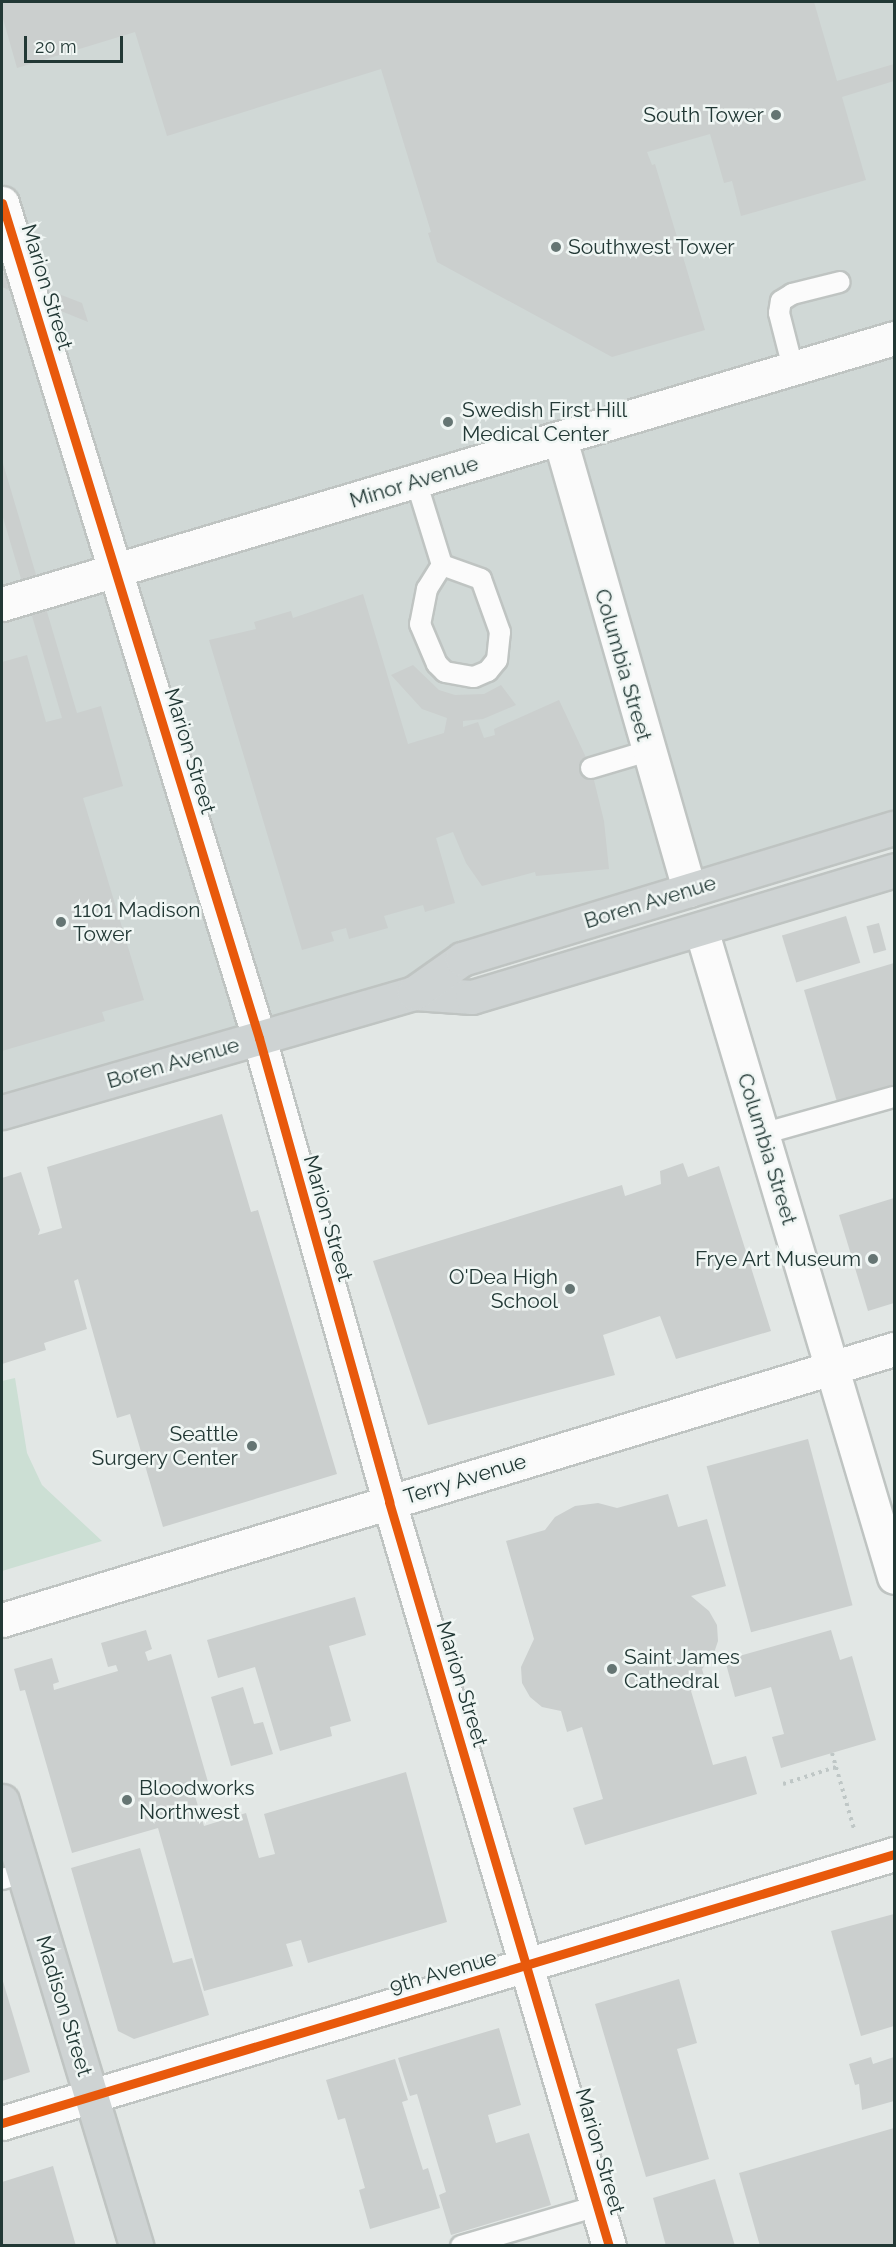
<!DOCTYPE html>
<html>
<head>
<meta charset="utf-8">
<style>
	body { margin:0 }
	#map { position:relative; width:896px; height:2247px; overflow:hidden; background:#e2e7e5; font-family:Raleway,sans-serif }
	div>[style] { position:absolute }
	[style*='--x'] { left:calc(var(--x)*1px); top:calc(var(--y)*1px); width:calc(var(--w)*1px); rotate:calc(var(--a)*1deg) }
	.built>* { inset:0; background:#d0d8d6 }
	.green>* { inset:0; background:#ccdfd4 }
	.building>* { inset:0; background:#cbcfce; transform-origin:0 0 }
	.path>* { height:4px; margin-top:-2px; transform-origin:0; background:repeating-linear-gradient(90deg,#bfc7c6 0 3px,transparent 0 7.5px) }
	.roads { filter:drop-shadow(2px 0 #bfc4c2) drop-shadow(-2px 0 #bfc4c2) drop-shadow(0 2px #bfc4c2) drop-shadow(0 -2px #bfc4c2) }
	.service>* { height:20px; margin:-10px; padding:0 10px; transform-origin:10px; border-radius:10px; background:#fbfbfb }
	.minor>* { height:33px; margin:-16.5px; padding:0 16.5px; transform-origin:16.5px; border-radius:16.5px; background:#fbfbfb }
	.tertiary>* { height:33px; margin:-16.5px; padding:0 16.5px; transform-origin:16.5px; border-radius:16.5px; background:#fbfbfb }
	.primary>* { height:33px; margin:-16.5px; padding:0 16.5px; transform-origin:16.5px; border-radius:16.5px; background:#ced3d3 }
	.cycleway>* { height:9px; margin:-4.5px; padding:0 4.5px; transform-origin:4.5px; border-radius:4.5px; background:#e8590c }
	.dots>* { width:16px; height:16px; translate:-50% -50%; box-sizing:border-box; border:3px solid #f0f6f4; border-radius:50% }
	span { translate:-50% -50%; white-space:nowrap; text-align:center; line-height:1.15; -webkit-text-stroke:5px #f0f6f4; paint-order:stroke }
	.poi-label { font-size:21px; color:#223835 }
	.right { translate:-100% -50%; text-align:right }
	.left { translate:0 -50%; text-align:left }
	.street-label { font-size:21px; color:#223835 }
	.frame { position:absolute; inset:0; border:3px solid #223835; pointer-events:none }
	.scale { position:absolute; left:24px; top:36px; width:99px; height:27px; box-sizing:border-box; border:3px solid #223835; border-top:0; padding-left:8px; font-size:18px; line-height:21px; white-space:nowrap; color:#223835; -webkit-text-stroke:4px #f0f6f4; paint-order:stroke }
</style>
</head>
<body>
<div id="map">
	<div class="built">
		<i style="clip-path:polygon(2px 2px,894px 2px,894px 842px,2px 1110px)"></i>
	</div>
	<div class="green">
		<i style="clip-path:polygon(15px 1378px,27px 1453px,42px 1485px,102px 1541px,2px 1571px,2px 1381px)"></i>
	</div>
	<div class="building">
		<i style="clip-path:polygon(2px 2px,814px 2px,837px 81px,894px 64px,894px 81px,842px 97px,866px 180px,741px 216px,732px 181px,724px 183px,710px 134px,647px 152px,652px 165px,655px 164px,705px 330px,612px 357px,437px 262px,428px 233px,431px 232px,381px 69px,167px 136px,135px 32px,17px 68px,2px 15px)"></i>
		<i style="clip-path:polygon(2px 272px,82px 303px,88px 322px,2px 287px)"></i>
		<i style="clip-path:polygon(2px 460px,77px 713px,101px 706px,123px 786px,83px 798px,144px 1000px,102px 1012px,105px 1021px,2px 1051px,2px 662px,27px 655px,46px 722px,62px 718px,2px 514px)"></i>
		<i style="clip-path:polygon(363px 594px,408px 744px,444px 733px,447px 718px,422px 709px,391px 675px,413px 665px,439px 690px,455px 695px,484px 694px,501px 685px,516px 705px,483px 719px,463px 721px,463px 727px,478px 722px,484px 738px,495px 735px,494px 729px,559px 700px,591px 768px,604px 821px,609px 869px,536px 876px,535px 872px,482px 886px,466px 863px,453px 832px,436px 838px,455px 903px,425px 912px,423px 905px,384px 916px,388px 928px,349px 939px,346px 928px,331px 932px,334px 941px,302px 950px,209px 640px,256px 629px,254px 622px,291px 611px,293px 618px)"></i>
		<i style="left:846px;top:916px;width:49px;height:67px;rotate:73deg"></i>
		<i style="left:879px;top:923px;width:28px;height:13px;rotate:75deg"></i>
		<i style="clip-path:polygon(894px 963px,894px 1085px,837px 1102px,804px 990px)"></i>
		<i style="clip-path:polygon(222px 1114px,251px 1212px,258px 1210px,337px 1474px,163px 1527px,130px 1414px,117px 1418px,78px 1279px,74px 1281px,87px 1329px,44px 1343px,46px 1350px,2px 1364px,2px 1178px,21px 1172px,40px 1230px,38px 1235px,62px 1228px,47px 1167px)"></i>
		<i style="clip-path:polygon(683px 1163px,688px 1177px,719px 1166px,771px 1331px,676px 1359px,660px 1316px,603px 1335px,615px 1375px,428px 1425px,373px 1261px,622px 1185px,625px 1196px,661px 1184px,660px 1171px)"></i>
		<i style="clip-path:polygon(894px 1198px,894px 1303px,868px 1311px,839px 1215px)"></i>
		<i style="left:808px;top:1439px;width:172px;height:105px;rotate:75deg"></i>
		<i style="clip-path:polygon(668px 1494px,678px 1527px,707px 1519px,726px 1586px,691px 1596px,709px 1611px,717px 1625px,718px 1641px,713px 1656px,702px 1669px,707px 1686px,691px 1691px,713px 1765px,746px 1756px,757px 1794px,585px 1845px,573px 1808px,603px 1799px,582px 1727px,567px 1732px,561px 1711px,542px 1707px,530px 1697px,522px 1683px,521px 1667px,534px 1639px,506px 1541px,545px 1530px,555px 1517px,575px 1506px,598px 1503px,617px 1508px)"></i>
		<i style="clip-path:polygon(355px 1597px,366px 1635px,329px 1646px,351px 1721px,330px 1727px,332px 1736px,280px 1751px,255px 1667px,218px 1678px,207px 1640px)"></i>
		<i style="clip-path:polygon(146px 1630px,152px 1649px,145px 1652px,148px 1661px,171px 1654px,208px 1782px,192px 1786px,204px 1826px,246px 1813px,259px 1858px,275px 1854px,264px 1814px,406px 1772px,447px 1922px,308px 1963px,301px 1940px,286px 1944px,293px 1966px,204px 1991px,158px 1828px,72px 1853px,25px 1690px,20px 1691px,14px 1669px,52px 1658px,59px 1682px,53px 1684px,54px 1690px,118px 1671px,116px 1665px,108px 1667px,101px 1643px)"></i>
		<i style="clip-path:polygon(831px 1630px,840px 1660px,852px 1656px,876px 1740px,781px 1768px,772px 1737px,784px 1734px,771px 1687px,735px 1697px,725px 1660px)"></i>
		<i style="clip-path:polygon(243px 1687px,254px 1724px,263px 1722px,273px 1754px,231px 1766px,211px 1697px)"></i>
		<i style="clip-path:polygon(140px 1848px,173px 1963px,192px 1958px,209px 2015px,134px 2039px,118px 2031px,71px 1868px)"></i>
		<i style="clip-path:polygon(894px 1914px,894px 2026px,861px 2036px,831px 1931px)"></i>
		<i style="clip-path:polygon(2px 1978px,30px 2072px,2px 2081px)"></i>
		<i style="clip-path:polygon(679px 1979px,697px 2043px,677px 2049px,709px 2159px,646px 2177px,595px 2004px)"></i>
		<i style="clip-path:polygon(499px 2028px,521px 2105px,488px 2115px,496px 2143px,529px 2133px,551px 2205px,451px 2235px,439px 2195px,446px 2192px,417px 2094px,410px 2096px,398px 2058px)"></i>
		<i style="clip-path:polygon(871px 2057px,873px 2064px,894px 2057px,894px 2101px,862px 2110px,859px 2084px,855px 2085px,849px 2064px)"></i>
		<i style="clip-path:polygon(395px 2059px,408px 2100px,402px 2102px,423px 2170px,428px 2168px,440px 2208px,370px 2229px,359px 2190px,365px 2188px,345px 2118px,338px 2120px,326px 2080px)"></i>
		<i style="clip-path:polygon(894px 2128px,894px 2246px,760px 2246px,739px 2173px)"></i>
		<i style="clip-path:polygon(53px 2166px,76px 2246px,2px 2246px,2px 2182px)"></i>
		<i style="clip-path:polygon(715px 2179px,735px 2246px,666px 2246px,653px 2198px)"></i>
	</div>
	<div class="path">
		<i style="--x:832;--y:1753;--w:15;--a:74"></i>
		<i style="--x:783;--y:1784;--w:56;--a:-17.8"></i>
		<i style="--x:836;--y:1767;--w:65;--a:73.8"></i>
	</div>
	<div class="roads">
		<div class="service">
			<i style="--x:793;--y:368;--w:57;--a:-104.3"></i>
			<i style="--x:779;--y:313;--w:12;--a:-81"></i>
			<i style="--x:781;--y:301;--w:13;--a:-32"></i>
			<i style="--x:792;--y:294;--w:49;--a:-14"></i>
			<i style="--x:416;--y:481;--w:88;--a:72.8"></i>
			<i style="--x:442;--y:565;--w:28;--a:122"></i>
			<i style="--x:427;--y:589;--w:36;--a:101"></i>
			<i style="--x:420;--y:624;--w:43;--a:67"></i>
			<i style="--x:437;--y:664;--w:11;--a:45"></i>
			<i style="--x:445;--y:672;--w:29;--a:10"></i>
			<i style="--x:474;--y:677;--w:15;--a:-23"></i>
			<i style="--x:488;--y:671;--w:14;--a:-51"></i>
			<i style="--x:497;--y:660;--w:28;--a:-84"></i>
			<i style="--x:500;--y:632;--w:56;--a:-109.7"></i>
			<i style="--x:481;--y:579;--w:41;--a:-160.3"></i>
			<i style="--x:591;--y:768;--w:59;--a:-16.6"></i>
			<i style="--x:762;--y:1134;--w:137;--a:-15.7"></i>
			<i style="--x:2;--y:1879;--w:23;--a:-15"></i>
			<i style="--x:461;--y:2246;--w:142;--a:-16.4"></i>
		</div>
		<div class="minor">
			<i style="--x:2;--y:203;--w:874;--a:72.89"></i>
			<i style="--x:259;--y:1038;--w:482;--a:74.3"></i>
			<i style="--x:389;--y:1502;--w:776;--a:73.53"></i>
			<i style="--x:560;--y:439;--w:469;--a:74"></i>
			<i style="--x:2;--y:604;--w:931;--a:-16.6"></i>
			<i style="--x:701;--y:929;--w:676;--a:73.41"></i>
			<i style="--x:2;--y:1620;--w:932;--a:-16.9"></i>
		</div>
		<div class="tertiary">
			<i style="--x:2;--y:2123;--w:932;--a:-16.78"></i>
		</div>
		<div class="primary">
			<i style="--x:414;--y:993;--w:58;--a:3.9"></i>
			<i style="--x:472;--y:997;--w:441;--a:-16.7"></i>
			<i style="--x:2;--y:1112;--w:429;--a:-16.1"></i>
			<i style="--x:414;--y:993;--w:59;--a:-35.3"></i>
			<i style="--x:462;--y:959;--w:451;--a:-16.9"></i>
			<i style="--x:2;--y:1801;--w:465;--a:73.2"></i>
		</div>
	</div>
	<div class="cycleway">
		<i style="--x:2;--y:203;--w:874;--a:72.89"></i>
		<i style="--x:259;--y:1038;--w:482;--a:74.3"></i>
		<i style="--x:389;--y:1502;--w:776;--a:73.53"></i>
		<i style="--x:2;--y:2123;--w:932;--a:-16.78"></i>
	</div>
	<div class="dots">
		<i style="left:776px;top:115px;background:#657573"></i>
		<i style="left:556px;top:247px;background:#657573"></i>
		<i style="left:448px;top:422px;background:#657573"></i>
		<i style="left:61px;top:922px;background:#657573"></i>
		<i style="left:873px;top:1259px;background:#657573"></i>
		<i style="left:570px;top:1289px;background:#657573"></i>
		<i style="left:252px;top:1446px;background:#657573"></i>
		<i style="left:612px;top:1669px;background:#657573"></i>
		<i style="left:127px;top:1800px;background:#657573"></i>
	</div>
	<div class="poi-label">
		<span class="right" style="left:764px;top:115px">South Tower</span>
		<span class="left" style="left:568px;top:247px">Southwest Tower</span>
		<span class="left" style="left:462px;top:422px">Swedish First Hill<br>Medical Center</span>
		<span class="left" style="left:73px;top:922px">1101 Madison<br>Tower</span>
		<span class="right" style="left:861px;top:1259px">Frye Art Museum</span>
		<span class="right" style="left:558px;top:1289px">O'Dea High<br>School</span>
		<span class="right" style="left:238px;top:1446px">Seattle<br>Surgery Center</span>
		<span class="left" style="left:624px;top:1669px">Saint James<br>Cathedral</span>
		<span class="left" style="left:139px;top:1800px">Bloodworks<br>Northwest</span>
	</div>
	<div class="street-label">
		<span style="left:47px;top:287px;rotate:73deg">Marion Street</span>
		<span style="left:414px;top:482px;rotate:-17deg">Minor Avenue</span>
		<span style="left:623px;top:665px;rotate:74deg">Columbia Street</span>
		<span style="left:190px;top:751px;rotate:73deg">Marion Street</span>
		<span style="left:650px;top:902px;rotate:-17deg">Boren Avenue</span>
		<span style="left:173px;top:1063px;rotate:-16deg">Boren Avenue</span>
		<span style="left:767px;top:1149px;rotate:73deg">Columbia Street</span>
		<span style="left:328px;top:1218px;rotate:74deg">Marion Street</span>
		<span style="left:465px;top:1479px;rotate:-17deg">Terry Avenue</span>
		<span style="left:462px;top:1684px;rotate:73deg">Marion Street</span>
		<span style="left:443px;top:1972px;rotate:-16deg">9th Avenue</span>
		<span style="left:64px;top:2006px;rotate:73deg">Madison Street</span>
		<span style="left:600px;top:2151px;rotate:74deg">Marion Street</span>
	</div>
	<div class="frame"></div>
	<div class="scale">20 m</div>
</div>
</body>
</html>
